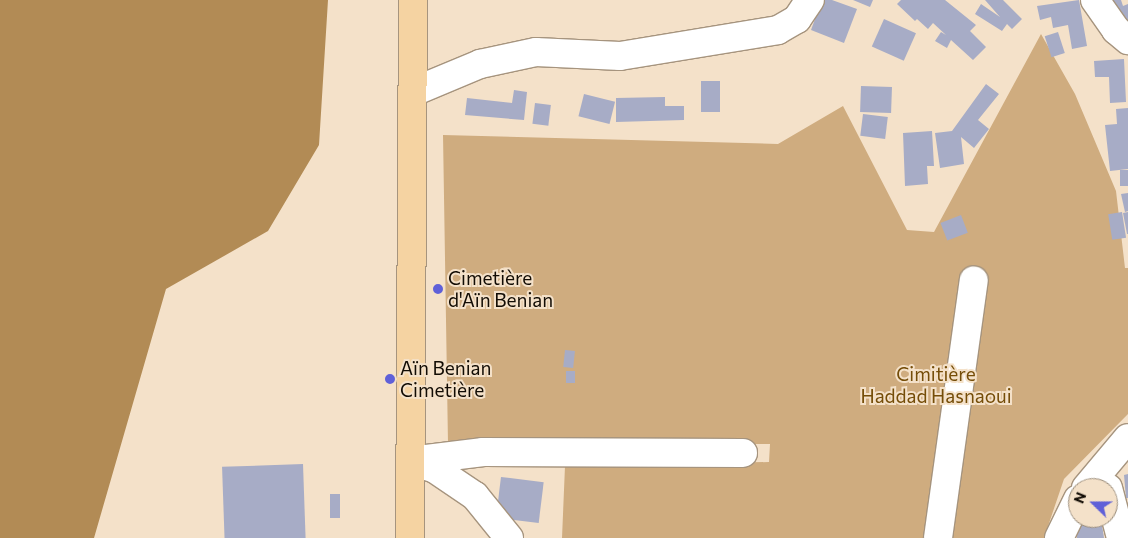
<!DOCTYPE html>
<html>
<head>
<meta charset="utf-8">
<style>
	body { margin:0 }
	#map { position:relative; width:1128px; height:538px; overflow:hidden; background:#f4e1c9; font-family:Commissioner,sans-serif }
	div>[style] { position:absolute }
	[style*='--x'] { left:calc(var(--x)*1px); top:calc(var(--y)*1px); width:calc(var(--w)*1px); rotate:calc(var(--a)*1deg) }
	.green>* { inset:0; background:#cfac7f }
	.water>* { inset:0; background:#b28b55 }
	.building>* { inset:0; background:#a7acc6; transform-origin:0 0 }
	.roads { filter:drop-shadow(1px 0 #a6947e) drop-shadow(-1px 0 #a6947e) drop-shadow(0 1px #a6947e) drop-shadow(0 -1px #a6947e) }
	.minor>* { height:28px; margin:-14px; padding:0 14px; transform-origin:14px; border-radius:14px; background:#fff }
	.major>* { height:28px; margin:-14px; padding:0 14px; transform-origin:14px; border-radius:14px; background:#f5d3a2 }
	.dots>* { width:14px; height:14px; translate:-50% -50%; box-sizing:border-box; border:2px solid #f4e1c9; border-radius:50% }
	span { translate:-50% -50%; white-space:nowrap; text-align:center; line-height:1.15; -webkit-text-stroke:4px #f4e1c9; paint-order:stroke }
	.poi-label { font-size:19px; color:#120c04 }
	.left { translate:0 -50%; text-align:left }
	.park-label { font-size:19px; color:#754d08 }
	.north { position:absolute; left:1068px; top:478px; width:50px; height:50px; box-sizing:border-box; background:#f4e1c9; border:1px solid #9a8c7a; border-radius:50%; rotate:292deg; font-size:14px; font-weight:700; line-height:20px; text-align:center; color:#120c04 }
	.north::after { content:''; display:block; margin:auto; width:18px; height:22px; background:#5f60d8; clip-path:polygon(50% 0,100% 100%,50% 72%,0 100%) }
</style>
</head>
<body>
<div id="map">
	<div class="green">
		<i style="clip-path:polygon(1041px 34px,1075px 94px,1116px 191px,1125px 268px,1128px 268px,1128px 414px,1064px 479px,1044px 538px,562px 538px,565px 466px,769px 462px,770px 444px,448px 444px,443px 135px,778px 144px,843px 106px,907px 230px,934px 232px)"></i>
	</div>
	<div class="water">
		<i style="clip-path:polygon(0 0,328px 0,319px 145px,268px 231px,166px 289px,94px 538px,0 538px)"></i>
	</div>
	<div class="building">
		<i style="clip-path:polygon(822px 0,832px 0,857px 9px,844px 43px,811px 30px)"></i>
		<i style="clip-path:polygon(853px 0,873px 0,870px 7px)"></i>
		<i style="clip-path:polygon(901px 0,945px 0,976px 25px,970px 31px,986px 47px,973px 60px,951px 40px,947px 48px,935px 41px,941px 32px,946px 35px,933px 23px,928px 29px,917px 19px,915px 21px,897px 4px)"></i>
		<i style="clip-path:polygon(985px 0,1003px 0,1022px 19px,1012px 29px,1007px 24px,1002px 31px,975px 14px,981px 4px,1000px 17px)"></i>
		<i style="clip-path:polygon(1079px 0,1087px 46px,1072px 49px,1068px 25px,1053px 28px,1051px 17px,1040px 20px,1037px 6px)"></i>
		<i style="clip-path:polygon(1100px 0,1121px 0,1123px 6px,1128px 4px,1128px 42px)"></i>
		<i style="left:884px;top:19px;width:35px;height:30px;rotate:24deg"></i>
		<i style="left:1058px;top:32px;width:22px;height:14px;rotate:72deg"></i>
		<i style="clip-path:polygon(1124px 59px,1126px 102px,1110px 103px,1109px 77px,1095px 77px,1094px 61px)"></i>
		<i style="left:701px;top:81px;width:19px;height:31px"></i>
		<i style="clip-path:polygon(986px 84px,999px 94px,978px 120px,989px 129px,974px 148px,961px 137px,964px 164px,940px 168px,935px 133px,952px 131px)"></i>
		<i style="left:861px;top:86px;width:31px;height:26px;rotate:2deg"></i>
		<i style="clip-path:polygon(514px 90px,527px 92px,524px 120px,465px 115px,467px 98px,512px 103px)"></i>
		<i style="left:584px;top:94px;width:32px;height:23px;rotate:14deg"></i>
		<i style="clip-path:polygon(665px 97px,665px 106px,684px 106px,684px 120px,616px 122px,616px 98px)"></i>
		<i style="left:535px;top:103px;width:16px;height:21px;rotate:7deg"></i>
		<i style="clip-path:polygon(1128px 108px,1128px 169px,1110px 171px,1105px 125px,1117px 124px,1116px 109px)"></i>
		<i style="left:863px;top:114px;width:25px;height:22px;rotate:7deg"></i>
		<i style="clip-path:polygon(932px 131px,934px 166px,927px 166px,928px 184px,905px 186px,903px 133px)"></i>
		<i style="left:1120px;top:170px;width:8px;height:16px"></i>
		<i style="clip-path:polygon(1128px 193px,1128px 211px,1125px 212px,1121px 194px)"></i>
		<i style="left:1122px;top:212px;width:26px;height:14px;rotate:81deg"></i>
		<i style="clip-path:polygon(1128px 212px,1128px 234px,1127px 234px,1123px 213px)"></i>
		<i style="left:961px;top:215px;width:19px;height:22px;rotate:69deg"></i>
		<i style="left:565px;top:350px;width:10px;height:17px;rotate:6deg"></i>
		<i style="left:566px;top:371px;width:9px;height:12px"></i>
		<i style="left:303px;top:464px;width:74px;height:81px;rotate:88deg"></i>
		<i style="clip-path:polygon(1128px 474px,1128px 498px,1126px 498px,1124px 475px)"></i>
		<i style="left:501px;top:477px;width:43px;height:41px;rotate:7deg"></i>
		<i style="left:330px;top:494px;width:10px;height:24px"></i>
		<i style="clip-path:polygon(1072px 507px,1078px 518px,1101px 518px,1104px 538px,1077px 538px)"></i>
	</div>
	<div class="roads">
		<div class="minor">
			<i style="--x:1095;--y:0;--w:37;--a:55"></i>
			<i style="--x:1116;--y:30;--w:16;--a:40"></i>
			<i style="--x:413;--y:92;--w:73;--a:-22.7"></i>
			<i style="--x:480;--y:64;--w:57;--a:-12.1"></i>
			<i style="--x:536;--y:52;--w:84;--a:2.7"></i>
			<i style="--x:620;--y:56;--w:160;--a:-9.3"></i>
			<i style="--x:778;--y:30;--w:22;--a:-30"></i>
			<i style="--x:797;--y:19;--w:23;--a:-56"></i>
			<i style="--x:410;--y:461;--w:74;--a:-7"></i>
			<i style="--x:483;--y:452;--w:260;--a:0.2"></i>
			<i style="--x:411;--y:461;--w:25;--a:18"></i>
			<i style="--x:435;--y:469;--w:48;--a:34"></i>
			<i style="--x:475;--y:496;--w:54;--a:51"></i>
			<i style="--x:1086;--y:488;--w:65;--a:-50"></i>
			<i style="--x:1108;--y:488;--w:52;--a:75.4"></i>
			<i style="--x:938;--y:538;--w:260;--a:-82.1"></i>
			<i style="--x:1059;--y:538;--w:43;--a:-64"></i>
		</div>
		<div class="major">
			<i style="--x:410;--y:538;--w:538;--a:-89.68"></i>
		</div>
	</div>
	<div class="dots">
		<i style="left:438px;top:289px;background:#5f60d8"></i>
		<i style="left:390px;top:379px;background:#5f60d8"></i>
	</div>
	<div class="poi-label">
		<span class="left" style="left:448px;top:289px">Cimetière<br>d'Aïn Benian</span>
		<span class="left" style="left:400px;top:379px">Aïn Benian<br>Cimetière</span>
	</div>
	<div class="park-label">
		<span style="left:936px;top:385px">Cimitière<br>Haddad Hasnaoui</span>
	</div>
	<div class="north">N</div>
</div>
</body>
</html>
